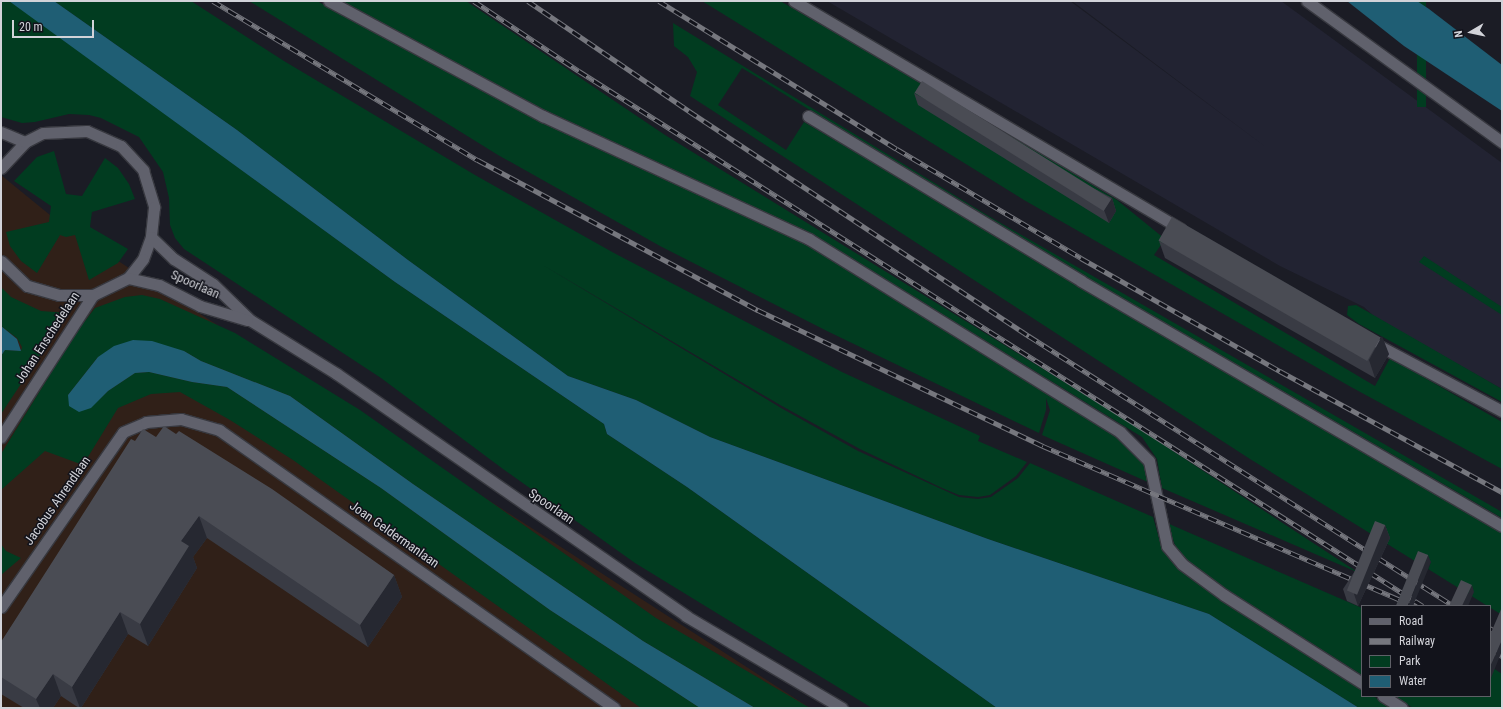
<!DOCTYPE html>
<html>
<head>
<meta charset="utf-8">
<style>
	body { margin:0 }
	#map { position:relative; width:1503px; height:709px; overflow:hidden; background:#1b1c25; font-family:"Roboto Condensed",sans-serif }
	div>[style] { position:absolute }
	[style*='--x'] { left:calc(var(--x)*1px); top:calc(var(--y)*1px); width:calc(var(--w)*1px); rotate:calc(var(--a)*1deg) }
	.industrial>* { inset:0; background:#302018 }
	.built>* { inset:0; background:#222332 }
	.green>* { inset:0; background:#013c20; transform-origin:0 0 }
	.water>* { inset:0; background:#1f5e74 }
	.roads { filter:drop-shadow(1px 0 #37383f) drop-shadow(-1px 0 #37383f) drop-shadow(0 1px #37383f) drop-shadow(0 -1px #37383f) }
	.service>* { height:11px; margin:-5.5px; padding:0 5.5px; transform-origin:5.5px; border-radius:5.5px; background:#60616c }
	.minor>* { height:11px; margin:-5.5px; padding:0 5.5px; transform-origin:5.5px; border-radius:5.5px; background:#60616c }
	.tertiary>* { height:11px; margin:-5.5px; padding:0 5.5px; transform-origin:5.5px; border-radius:5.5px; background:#60616c }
	.secondary>* { height:11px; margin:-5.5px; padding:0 5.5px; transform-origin:5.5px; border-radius:5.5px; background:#60616c }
	.rail>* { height:4.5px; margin-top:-2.25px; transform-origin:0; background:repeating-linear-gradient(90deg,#12131b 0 9px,#76777e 0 18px); box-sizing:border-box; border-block:1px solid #76777e }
	.wall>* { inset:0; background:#393b44 }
	.shaded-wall>* { inset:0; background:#262831 }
	.building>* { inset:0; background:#4a4c54; transform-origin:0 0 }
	span { translate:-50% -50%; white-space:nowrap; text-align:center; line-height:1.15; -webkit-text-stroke:3px #12131b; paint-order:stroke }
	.street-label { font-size:13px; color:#d2d3d9 }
	.frame { position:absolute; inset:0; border:2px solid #d2d3d9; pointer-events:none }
	.legend { position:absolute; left:1361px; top:605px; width:130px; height:92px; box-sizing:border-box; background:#12131b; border:1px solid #5f6067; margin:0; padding:5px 7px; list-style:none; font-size:12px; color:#d2d3d9 }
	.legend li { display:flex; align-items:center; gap:8px; height:20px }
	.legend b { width:20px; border:1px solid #5f6067 }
	.north { position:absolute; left:1451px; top:12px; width:40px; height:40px; -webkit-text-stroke:3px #12131b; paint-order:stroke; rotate:261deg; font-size:11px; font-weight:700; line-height:16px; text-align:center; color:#d2d3d9 }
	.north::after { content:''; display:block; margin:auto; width:14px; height:18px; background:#d2d3d9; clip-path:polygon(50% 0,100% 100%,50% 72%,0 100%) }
	.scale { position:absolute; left:12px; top:20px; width:82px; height:18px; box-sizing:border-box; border:2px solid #d2d3d9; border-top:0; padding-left:5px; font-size:12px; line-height:14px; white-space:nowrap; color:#d2d3d9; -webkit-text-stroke:3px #12131b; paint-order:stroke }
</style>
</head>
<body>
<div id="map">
	<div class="industrial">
		<i style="clip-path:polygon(1px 175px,61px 224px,810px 708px,1px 708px)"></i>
	</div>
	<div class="built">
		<i style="clip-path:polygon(827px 1px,1070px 1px,1267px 148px,1072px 1px,1281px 1px,1502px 163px,1502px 389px,1376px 318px,1364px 307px,1280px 266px)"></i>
	</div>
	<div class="green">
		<i style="clip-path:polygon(1px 1px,9px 1px,17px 6px,395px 282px,604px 424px,607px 434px,687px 487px,997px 708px,872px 708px,635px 563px,503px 469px,381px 378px,184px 249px,175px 238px,170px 225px,169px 198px,163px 172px,139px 137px,101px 118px,89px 115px,69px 114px,35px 122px,22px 123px,1px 117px)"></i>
		<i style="clip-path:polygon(54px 1px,191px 1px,284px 61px,475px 175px,614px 253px,842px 372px,980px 436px,978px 441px,1027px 462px,1016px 476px,990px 495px,978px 497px,959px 495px,942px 488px,860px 449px,782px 406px,541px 264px,781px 408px,858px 451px,959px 497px,978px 499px,991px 497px,1018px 478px,1030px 463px,1153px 517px,1162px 549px,1182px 570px,1362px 689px,1362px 696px,1373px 696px,1392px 708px,1359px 708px,1209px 614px,988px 539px,710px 437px,636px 400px,568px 376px,408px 260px,237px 130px)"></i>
		<i style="clip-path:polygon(249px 1px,317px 1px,531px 117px,783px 232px,841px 262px,1112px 430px,1144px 458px,1150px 483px,1042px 435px,1050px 410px,1046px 398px,1046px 410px,1039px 433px,829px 332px,660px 246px,498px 155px)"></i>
		<i style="clip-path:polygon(341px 1px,466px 1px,665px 135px,1124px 419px,1359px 573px,1162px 488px,1157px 459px,1142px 437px,814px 235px,498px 88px)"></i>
		<i style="clip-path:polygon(702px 1px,780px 1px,908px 74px,1117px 200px,1165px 239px,1154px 255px,1375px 386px,1390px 358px,1502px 422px,1502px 469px,1351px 387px,1024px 200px)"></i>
		<i style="left:1417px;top:1px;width:9px;height:106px"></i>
		<i style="clip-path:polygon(673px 23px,987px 215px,1502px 512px,1502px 518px,986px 219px,742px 68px,718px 105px,786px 150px,804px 122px,1502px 532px,1502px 615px,1428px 569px,1431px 562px,1418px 563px,1250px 459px,690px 96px,697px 72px,688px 57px,674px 46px)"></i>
		<i style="clip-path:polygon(54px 151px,66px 194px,82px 196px,105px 158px,118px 168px,129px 184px,135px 199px,92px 212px,90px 227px,128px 249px,118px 263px,89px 280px,75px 235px,66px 237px,60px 235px,37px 273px,21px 261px,10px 246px,6px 232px,49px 222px,51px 206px,14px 181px,37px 157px)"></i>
		<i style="clip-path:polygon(1424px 256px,1502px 307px,1502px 315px,1419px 262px)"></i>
		<i style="clip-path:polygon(1px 287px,11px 297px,41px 311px,68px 313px,1px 414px,1px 356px,5px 350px,21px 351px,22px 347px,17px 338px,1px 326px)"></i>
		<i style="clip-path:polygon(142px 295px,160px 299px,235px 333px,360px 410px,656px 618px,810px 708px,755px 708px,643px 641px,413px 484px,290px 396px,201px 361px,184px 351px,98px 357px,68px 395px,90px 408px,108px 391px,135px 373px,149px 372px,192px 382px,227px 387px,381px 488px,550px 610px,700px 708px,641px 708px,293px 460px,230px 420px,180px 392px,151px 394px,118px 408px,83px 465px,45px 451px,1px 490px,1px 454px,75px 334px,95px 308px,125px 297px)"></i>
		<i style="clip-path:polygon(1356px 305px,1502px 389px,1502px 402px,1359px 324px,1347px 315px,1348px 306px)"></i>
		<i style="clip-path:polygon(1167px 523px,1362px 608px,1362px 675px,1217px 583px,1186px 560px,1175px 545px)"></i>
		<i style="clip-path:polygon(1px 544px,6px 551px,21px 558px,1px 575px)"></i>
		<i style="clip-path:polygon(1490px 666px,1502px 674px,1502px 708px,1413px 708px,1395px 696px,1490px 696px)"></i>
	</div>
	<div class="water">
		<i style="clip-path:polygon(9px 1px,54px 1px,237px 130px,408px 260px,568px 376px,636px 400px,710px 437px,988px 539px,1209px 614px,1359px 708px,997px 708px,687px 487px,607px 434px,604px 424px,395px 282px)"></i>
		<i style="clip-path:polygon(1347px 1px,1417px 1px,1429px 9px,1502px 65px,1502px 111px,1404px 46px)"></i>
		<i style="clip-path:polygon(1px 326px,17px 339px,21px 351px,5px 350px,1px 356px)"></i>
		<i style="clip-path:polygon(133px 340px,152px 341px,184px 351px,201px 361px,290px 396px,413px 484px,643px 641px,755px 708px,700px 708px,550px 610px,381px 488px,227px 387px,192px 382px,149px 372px,135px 373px,108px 391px,91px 408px,79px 412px,69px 406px,68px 395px,98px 357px,114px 346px)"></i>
	</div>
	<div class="roads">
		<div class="service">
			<i style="--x:329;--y:1;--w:243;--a:28.3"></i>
			<i style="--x:543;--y:116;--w:293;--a:24.8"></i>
			<i style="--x:809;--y:239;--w:366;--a:31.8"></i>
			<i style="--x:1120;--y:432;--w:41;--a:45"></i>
			<i style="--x:1149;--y:461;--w:87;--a:78"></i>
			<i style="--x:1167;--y:546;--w:23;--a:50"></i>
			<i style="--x:1182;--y:564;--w:52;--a:36.4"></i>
			<i style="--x:1224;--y:595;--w:164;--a:32.5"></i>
			<i style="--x:794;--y:1;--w:449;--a:30.5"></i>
			<i style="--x:1307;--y:1;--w:241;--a:35.9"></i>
			<i style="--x:808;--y:116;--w:319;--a:31.1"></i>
			<i style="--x:1081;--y:281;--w:487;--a:30.2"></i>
			<i style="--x:1374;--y:343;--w:145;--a:28"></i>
			<i style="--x:1383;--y:696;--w:22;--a:32"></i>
		</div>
		<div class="minor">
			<i style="--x:1;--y:607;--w:213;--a:-55.1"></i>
			<i style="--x:123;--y:432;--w:25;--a:-23"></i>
			<i style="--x:146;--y:422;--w:35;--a:-5"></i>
			<i style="--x:181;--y:419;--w:40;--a:16"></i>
			<i style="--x:219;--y:430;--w:483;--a:35.1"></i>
		</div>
		<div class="tertiary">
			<i style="--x:1;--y:437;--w:169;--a:-57.1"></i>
		</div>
		<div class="secondary">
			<i style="--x:1;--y:132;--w:26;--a:23"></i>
			<i style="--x:1;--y:168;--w:35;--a:-47"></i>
			<i style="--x:25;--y:142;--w:20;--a:-27"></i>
			<i style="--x:43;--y:133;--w:44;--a:-2.6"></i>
			<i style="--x:87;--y:131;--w:37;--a:24"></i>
			<i style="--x:121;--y:146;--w:33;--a:47"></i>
			<i style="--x:143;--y:170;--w:39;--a:73"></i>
			<i style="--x:154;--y:207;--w:30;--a:96"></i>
			<i style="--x:151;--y:237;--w:23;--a:110"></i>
			<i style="--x:143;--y:259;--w:24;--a:128"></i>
			<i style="--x:128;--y:278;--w:39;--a:154"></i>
			<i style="--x:93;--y:295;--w:34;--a:180"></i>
			<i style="--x:59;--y:295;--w:33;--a:-164"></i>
			<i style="--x:27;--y:286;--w:36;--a:-136"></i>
			<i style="--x:151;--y:237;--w:32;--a:44"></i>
			<i style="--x:174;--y:259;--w:46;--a:32.7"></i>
			<i style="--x:213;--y:284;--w:52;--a:44.2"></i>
			<i style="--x:250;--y:320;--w:102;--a:31.8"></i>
			<i style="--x:337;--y:374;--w:425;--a:34.7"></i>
			<i style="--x:686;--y:616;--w:181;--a:30.5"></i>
			<i style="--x:128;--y:278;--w:32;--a:13"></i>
			<i style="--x:159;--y:285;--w:46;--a:27.1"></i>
			<i style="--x:200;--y:306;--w:49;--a:16.6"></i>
		</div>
	</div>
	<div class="rail">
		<i style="--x:213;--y:1;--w:309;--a:31"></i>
		<i style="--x:478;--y:160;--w:318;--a:28.2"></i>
		<i style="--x:758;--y:310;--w:316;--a:25.5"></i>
		<i style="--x:1043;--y:446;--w:404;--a:23.3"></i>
		<i style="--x:474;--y:1;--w:126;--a:33.7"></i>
		<i style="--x:579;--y:71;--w:999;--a:32.37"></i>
		<i style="--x:528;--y:1;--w:195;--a:34.3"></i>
		<i style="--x:689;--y:111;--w:408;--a:33.5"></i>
		<i style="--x:1029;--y:336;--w:504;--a:32.43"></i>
		<i style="--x:659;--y:1;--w:280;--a:31.9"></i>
		<i style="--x:897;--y:149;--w:214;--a:30.6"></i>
		<i style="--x:1081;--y:258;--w:229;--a:29.6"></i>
		<i style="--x:1280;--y:371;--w:253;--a:28.6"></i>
		<i style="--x:1490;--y:628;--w:14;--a:34"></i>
		<i style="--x:1490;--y:649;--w:14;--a:30"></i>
	</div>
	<div class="wall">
		<i style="clip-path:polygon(914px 93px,1112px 198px,1116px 211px,1109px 223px,918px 105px)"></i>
		<i style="clip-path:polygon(1159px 241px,1389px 354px,1375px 378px,1165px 258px)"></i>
		<i style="clip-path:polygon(176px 434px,394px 575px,402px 597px,368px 647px,207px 538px,193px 557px,197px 568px,148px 646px,128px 634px,81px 708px,79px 708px,61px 696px,53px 708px,24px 708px,1px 694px,1px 642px,135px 441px)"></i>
		<i style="clip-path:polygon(1385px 525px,1390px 538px,1358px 606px,1347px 601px,1343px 589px)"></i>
	</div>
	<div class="shaded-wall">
		<i style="clip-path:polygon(1112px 198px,1116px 211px,1109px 223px,1104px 210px)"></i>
		<i style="clip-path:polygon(1382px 336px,1389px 354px,1375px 378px,1369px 360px)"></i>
		<i style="clip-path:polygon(199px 516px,207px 538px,193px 557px,197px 568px,148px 646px,140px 624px,181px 541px)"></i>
		<i style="clip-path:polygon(1385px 525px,1390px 538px,1358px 606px,1354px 594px)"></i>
		<i style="clip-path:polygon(1428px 555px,1431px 562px,1413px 606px,1408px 606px)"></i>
		<i style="clip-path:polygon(394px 575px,402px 597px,368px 647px,360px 625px)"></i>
		<i style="clip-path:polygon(1472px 585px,1474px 592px,1468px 606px,1462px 606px)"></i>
		<i style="clip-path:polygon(120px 612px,128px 634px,81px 708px,80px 708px,72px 687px)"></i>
		<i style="clip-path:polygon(1502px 640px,1502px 651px,1491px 678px,1490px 676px,1490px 667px)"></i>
		<i style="clip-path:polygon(53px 674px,61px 696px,53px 708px,40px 708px,36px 699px)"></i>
	</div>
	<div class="building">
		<i style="left:922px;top:81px;width:223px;height:14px;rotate:32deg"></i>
		<i style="left:1172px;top:217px;width:241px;height:27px;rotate:30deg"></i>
		<i style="clip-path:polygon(164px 426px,176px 434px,179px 431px,272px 489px,394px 575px,360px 625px,199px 516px,181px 541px,189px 546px,140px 624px,120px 612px,72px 687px,53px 674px,36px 699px,1px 677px,1px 642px,131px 439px,135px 441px,143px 429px,156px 437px)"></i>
		<i style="left:1375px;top:521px;width:11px;height:75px;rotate:22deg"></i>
		<i style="left:1418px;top:551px;width:11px;height:59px;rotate:22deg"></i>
		<i style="clip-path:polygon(1461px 580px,1472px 585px,1462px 606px,1449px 606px)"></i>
		<i style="clip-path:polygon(1502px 607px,1502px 640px,1490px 667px,1490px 635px)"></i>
	</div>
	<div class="street-label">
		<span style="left:195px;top:285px;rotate:24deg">Spoorlaan</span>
		<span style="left:48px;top:338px;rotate:-57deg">Johan Enschedelaan</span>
		<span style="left:58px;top:501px;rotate:-55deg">Jacobus Ahrendlaan</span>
		<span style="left:551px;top:507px;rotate:34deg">Spoorlaan</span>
		<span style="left:394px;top:535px;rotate:35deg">Joan Geldermanlaan</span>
	</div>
	<div class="frame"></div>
	<ul class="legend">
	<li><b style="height:5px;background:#60616c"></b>Road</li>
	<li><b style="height:5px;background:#76777e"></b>Railway</li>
	<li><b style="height:11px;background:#013c20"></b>Park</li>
	<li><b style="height:11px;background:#1f5e74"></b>Water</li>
	</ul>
	<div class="north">N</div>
	<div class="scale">20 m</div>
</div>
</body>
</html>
